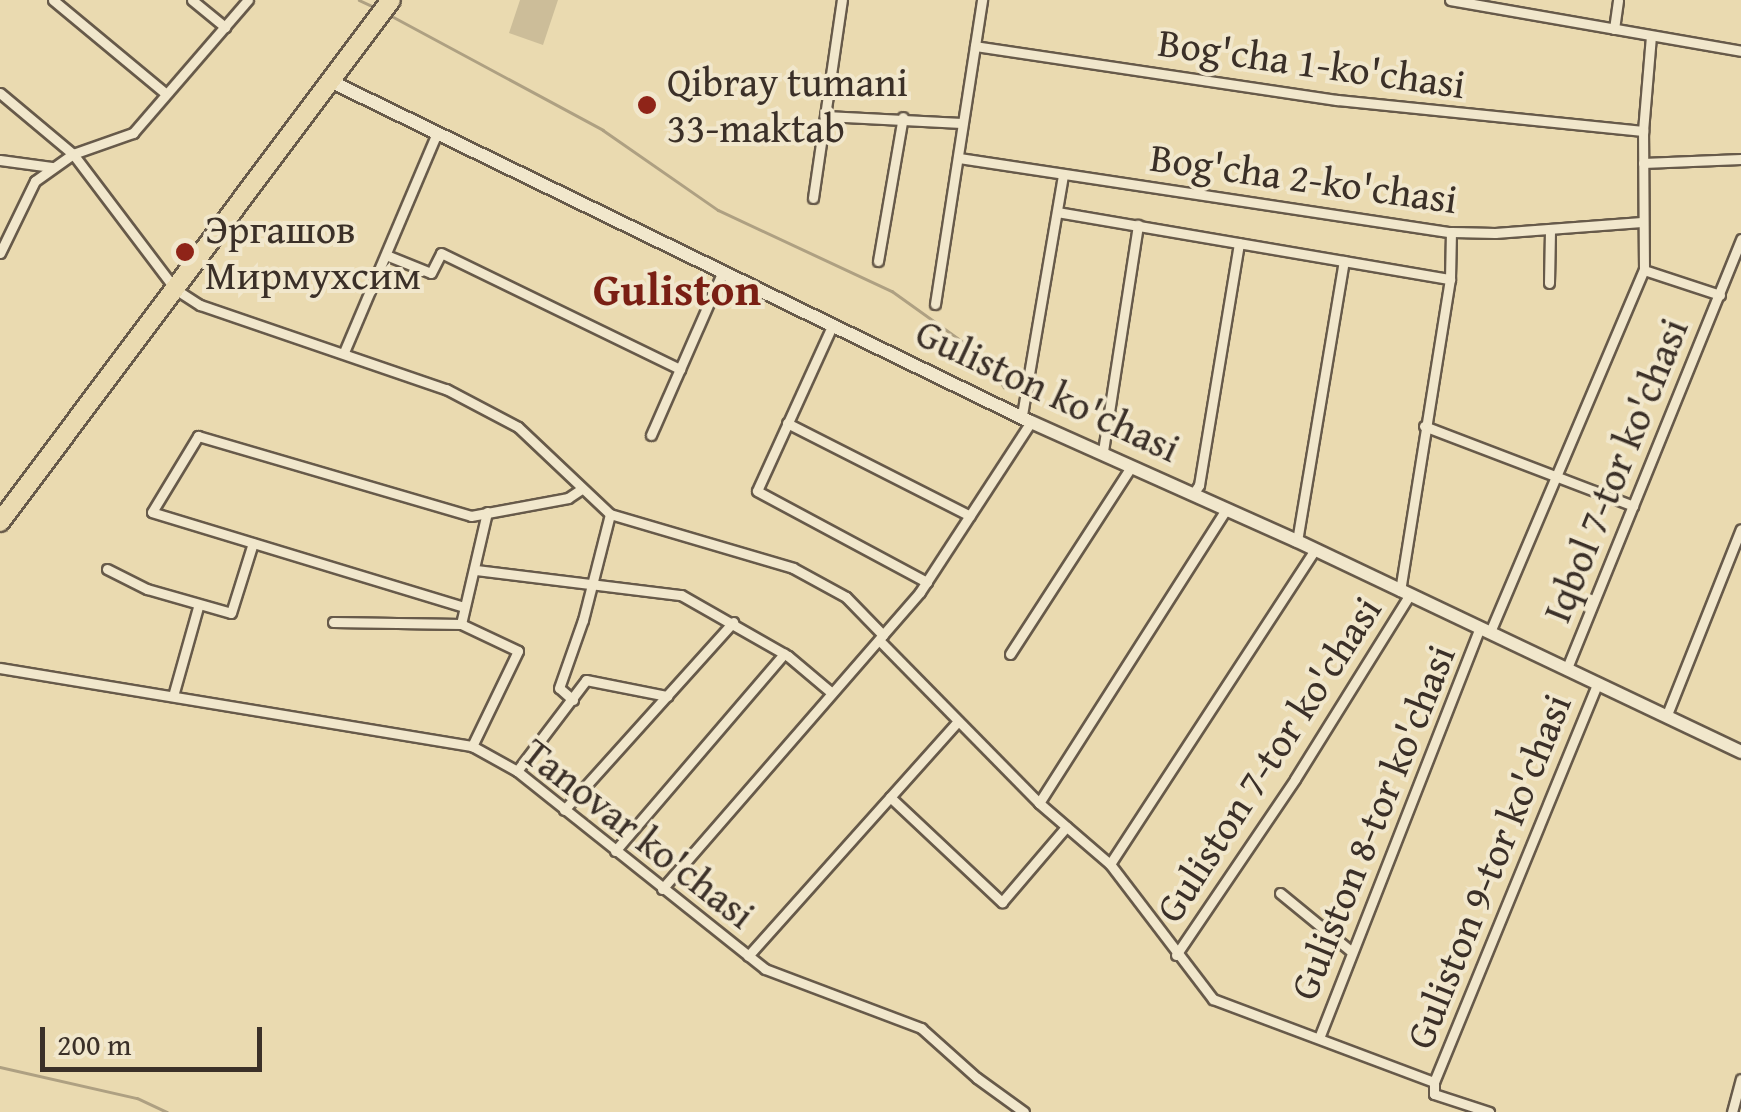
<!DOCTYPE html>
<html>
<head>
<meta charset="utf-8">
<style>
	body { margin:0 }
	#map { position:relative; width:1741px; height:1112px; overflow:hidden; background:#eadab0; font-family:"Gentium Book Plus",serif }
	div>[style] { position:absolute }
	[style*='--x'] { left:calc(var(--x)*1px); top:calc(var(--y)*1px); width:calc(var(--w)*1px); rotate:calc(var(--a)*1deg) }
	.green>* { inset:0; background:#ccbd99 }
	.stream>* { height:2.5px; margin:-1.25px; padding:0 1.25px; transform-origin:1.25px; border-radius:1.25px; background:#aea082 }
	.roads { filter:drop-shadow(2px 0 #675a4a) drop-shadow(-2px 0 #675a4a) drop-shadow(0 2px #675a4a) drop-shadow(0 -2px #675a4a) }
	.street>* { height:9px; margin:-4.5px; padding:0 4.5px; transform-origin:4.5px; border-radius:4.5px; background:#f1e7cc }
	.secondary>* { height:12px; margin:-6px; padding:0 6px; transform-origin:6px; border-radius:6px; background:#f1e7cc }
	.highway>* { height:18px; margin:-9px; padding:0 9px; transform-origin:9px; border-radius:9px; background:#eadab0 }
	.dots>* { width:28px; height:28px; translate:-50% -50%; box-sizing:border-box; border:5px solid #f1e7cc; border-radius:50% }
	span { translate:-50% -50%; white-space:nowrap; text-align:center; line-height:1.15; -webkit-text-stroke:8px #f1e7cc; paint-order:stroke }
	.street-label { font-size:40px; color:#3b3028 }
	.poi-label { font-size:40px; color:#3b3028 }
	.left { translate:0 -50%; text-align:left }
	.quarter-label { font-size:45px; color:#7a1f14; font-weight:700 }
	.scale { position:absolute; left:40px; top:1027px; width:222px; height:45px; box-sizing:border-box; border:5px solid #3b3028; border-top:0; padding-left:12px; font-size:30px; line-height:35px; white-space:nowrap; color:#3b3028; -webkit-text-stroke:8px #f1e7cc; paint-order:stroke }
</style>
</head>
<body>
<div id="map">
	<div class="green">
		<i style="clip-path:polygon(520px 0,558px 0,543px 45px,509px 33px)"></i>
	</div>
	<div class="stream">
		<i style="--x:359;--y:0;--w:19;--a:25"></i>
		<i style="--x:388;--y:14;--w:244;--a:28.3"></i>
		<i style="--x:603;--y:130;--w:140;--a:34.8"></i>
		<i style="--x:718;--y:210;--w:192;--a:25"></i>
		<i style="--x:892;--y:291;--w:117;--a:35.6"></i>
		<i style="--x:987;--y:359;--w:33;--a:59"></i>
		<i style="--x:0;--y:1067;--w:140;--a:12.8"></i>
		<i style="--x:137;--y:1098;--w:33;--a:25"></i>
	</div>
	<div class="roads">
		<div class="street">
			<i style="--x:53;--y:0;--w:146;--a:39.7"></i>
			<i style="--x:192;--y:0;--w:43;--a:39.3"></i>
			<i style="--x:1450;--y:0;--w:295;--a:9.9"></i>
			<i style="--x:1614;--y:29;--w:29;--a:-82"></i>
			<i style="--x:975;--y:46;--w:366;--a:8.5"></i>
			<i style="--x:1337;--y:100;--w:308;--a:5.8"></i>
			<i style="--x:0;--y:93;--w:95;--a:39.9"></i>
			<i style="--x:73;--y:154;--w:169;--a:52.9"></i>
			<i style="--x:175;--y:289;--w:30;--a:33"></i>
			<i style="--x:200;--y:305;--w:260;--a:18.9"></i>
			<i style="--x:446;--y:389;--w:81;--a:27.8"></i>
			<i style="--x:518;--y:427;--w:127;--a:43.4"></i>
			<i style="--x:610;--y:514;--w:191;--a:16.4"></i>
			<i style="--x:793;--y:568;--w:60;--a:28.7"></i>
			<i style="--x:846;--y:597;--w:53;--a:45.8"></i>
			<i style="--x:825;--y:116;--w:137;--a:2.9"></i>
			<i style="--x:959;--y:158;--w:498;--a:8.6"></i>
			<i style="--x:1451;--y:232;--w:44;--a:1.3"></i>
			<i style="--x:1495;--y:233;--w:147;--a:-4.3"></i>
			<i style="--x:0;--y:160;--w:52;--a:7.7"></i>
			<i style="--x:1643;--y:163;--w:98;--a:-2.3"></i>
			<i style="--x:813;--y:198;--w:200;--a:-81.7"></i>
			<i style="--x:1057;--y:212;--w:399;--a:9.7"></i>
			<i style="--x:0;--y:253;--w:80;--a:-64.1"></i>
			<i style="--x:35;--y:181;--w:47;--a:-35.4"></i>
			<i style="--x:73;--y:154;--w:64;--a:-19.3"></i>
			<i style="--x:133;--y:133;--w:176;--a:-49.2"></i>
			<i style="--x:386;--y:255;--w:48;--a:21.8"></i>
			<i style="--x:431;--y:273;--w:22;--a:-63"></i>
			<i style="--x:441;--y:253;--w:266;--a:25.9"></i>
			<i style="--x:878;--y:261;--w:146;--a:-80.2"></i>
			<i style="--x:1644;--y:270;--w:80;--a:18.2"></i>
			<i style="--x:1549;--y:283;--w:54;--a:-88.9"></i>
			<i style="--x:935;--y:304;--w:308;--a:-81.2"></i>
			<i style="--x:833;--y:324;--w:183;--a:114.5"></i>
			<i style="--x:757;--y:491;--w:193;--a:28.2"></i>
			<i style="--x:344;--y:352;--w:238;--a:-67"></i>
			<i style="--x:1022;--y:415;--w:244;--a:-80.3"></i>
			<i style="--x:787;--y:423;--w:205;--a:26.9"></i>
			<i style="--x:1424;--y:426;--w:224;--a:20.9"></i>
			<i style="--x:651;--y:435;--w:179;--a:-66.3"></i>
			<i style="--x:1103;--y:451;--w:229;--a:-81.2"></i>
			<i style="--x:1193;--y:494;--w:11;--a:-56"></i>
			<i style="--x:1199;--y:485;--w:245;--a:-80.6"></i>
			<i style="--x:1297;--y:541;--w:284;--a:-80.5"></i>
			<i style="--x:107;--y:569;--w:45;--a:26.6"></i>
			<i style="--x:147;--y:589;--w:87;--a:15.9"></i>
			<i style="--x:231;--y:613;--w:73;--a:-72.6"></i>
			<i style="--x:476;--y:570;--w:207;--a:7"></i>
			<i style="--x:681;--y:595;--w:123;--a:29.7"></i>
			<i style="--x:788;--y:656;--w:57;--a:40.1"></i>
			<i style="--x:1400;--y:591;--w:316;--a:-80.9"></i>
			<i style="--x:1450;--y:279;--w:47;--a:-88.8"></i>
			<i style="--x:464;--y:607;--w:326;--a:-163.1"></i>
			<i style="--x:152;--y:512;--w:89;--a:-58.8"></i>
			<i style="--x:198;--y:436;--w:284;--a:16.3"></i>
			<i style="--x:471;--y:516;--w:99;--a:-10.5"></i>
			<i style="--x:568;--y:498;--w:14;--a:-34"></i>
			<i style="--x:333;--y:622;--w:128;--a:0.9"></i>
			<i style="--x:461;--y:624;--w:63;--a:25.3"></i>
			<i style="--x:518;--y:651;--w:106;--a:115.8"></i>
			<i style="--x:461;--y:624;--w:115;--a:-76.9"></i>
			<i style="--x:1490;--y:632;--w:393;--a:-67"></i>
			<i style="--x:1644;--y:270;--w:139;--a:-90.4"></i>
			<i style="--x:1643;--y:131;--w:95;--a:-85.2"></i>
			<i style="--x:879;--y:640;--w:228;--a:45.5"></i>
			<i style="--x:1039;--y:803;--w:94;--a:40.7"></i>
			<i style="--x:1110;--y:864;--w:170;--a:52.7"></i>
			<i style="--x:1213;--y:999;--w:236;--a:20.6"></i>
			<i style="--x:1010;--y:654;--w:223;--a:-57.1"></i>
			<i style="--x:0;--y:668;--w:478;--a:9.4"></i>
			<i style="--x:472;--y:746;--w:51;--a:29.1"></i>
			<i style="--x:517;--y:771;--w:317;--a:38.6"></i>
			<i style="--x:765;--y:969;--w:167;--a:20.7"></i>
			<i style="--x:921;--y:1028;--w:75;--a:41.8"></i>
			<i style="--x:977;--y:1078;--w:58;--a:35.9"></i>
			<i style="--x:1567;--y:668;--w:463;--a:-67.9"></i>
			<i style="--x:173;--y:696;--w:92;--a:-74.3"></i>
			<i style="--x:573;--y:700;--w:18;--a:-139"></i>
			<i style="--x:559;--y:688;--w:72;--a:-70.6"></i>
			<i style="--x:583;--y:620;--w:109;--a:-75.7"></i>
			<i style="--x:1666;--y:717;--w:202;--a:-68.3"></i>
			<i style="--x:517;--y:771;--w:114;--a:-52.8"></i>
			<i style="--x:586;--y:680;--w:83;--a:11.2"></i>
			<i style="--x:890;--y:797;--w:154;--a:43.2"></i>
			<i style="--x:1002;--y:902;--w:99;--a:-49.5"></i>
			<i style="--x:1039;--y:803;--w:348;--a:-57.5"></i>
			<i style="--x:564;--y:810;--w:253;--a:-48"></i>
			<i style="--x:615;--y:851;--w:260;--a:-49.4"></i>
			<i style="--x:1110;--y:864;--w:375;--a:-56.9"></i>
			<i style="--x:662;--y:889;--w:393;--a:-49"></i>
			<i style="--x:920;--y:592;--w:203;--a:-56.9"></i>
			<i style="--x:1280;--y:893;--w:93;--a:39.3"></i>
			<i style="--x:1176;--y:955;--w:212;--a:-55.9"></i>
			<i style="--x:1295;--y:779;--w:216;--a:-58.1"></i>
			<i style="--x:748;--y:956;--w:314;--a:-48.2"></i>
			<i style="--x:1319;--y:1038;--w:440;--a:-68.6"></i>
			<i style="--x:1434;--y:1082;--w:431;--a:-67.7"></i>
			<i style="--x:1434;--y:1082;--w:12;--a:90"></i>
			<i style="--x:1434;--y:1094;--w:58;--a:18.1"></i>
			<i style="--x:1732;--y:1112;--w:34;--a:-75"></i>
		</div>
		<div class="secondary">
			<i style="--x:330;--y:81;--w:780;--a:25.94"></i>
			<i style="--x:1031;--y:422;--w:291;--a:24.1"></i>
			<i style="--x:1297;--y:541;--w:492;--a:25.4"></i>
		</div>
		<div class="highway">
			<i style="--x:0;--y:522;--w:652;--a:-53.17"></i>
		</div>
	</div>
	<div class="dots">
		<i style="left:647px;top:105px;background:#8f2418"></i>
		<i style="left:185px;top:252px;background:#8f2418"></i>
	</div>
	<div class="street-label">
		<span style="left:1312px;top:63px;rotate:8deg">Bog'cha 1-ko'chasi</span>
		<span style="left:1304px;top:178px;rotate:8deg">Bog'cha 2-ko'chasi</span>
		<span style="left:1048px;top:390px;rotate:25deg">Guliston ko'chasi</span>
		<span style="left:1615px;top:470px;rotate:-68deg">Iqbol 7-tor ko'chasi</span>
		<span style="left:1268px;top:759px;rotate:-57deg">Guliston 7-tor ko'chasi</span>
		<span style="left:1372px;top:822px;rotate:-68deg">Guliston 8-tor ko'chasi</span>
		<span style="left:639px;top:833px;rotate:38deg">Tanovar ko'chasi</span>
		<span style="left:1488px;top:871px;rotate:-68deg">Guliston 9-tor ko'chasi</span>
	</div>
	<div class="poi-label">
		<span class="left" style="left:667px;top:105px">Qibray tumani<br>33-maktab</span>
		<span class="left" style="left:205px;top:252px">Эргашов<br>Мирмухсим</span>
	</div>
	<div class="quarter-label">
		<span style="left:677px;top:289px">Guliston</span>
	</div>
	<div class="scale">200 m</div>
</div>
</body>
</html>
